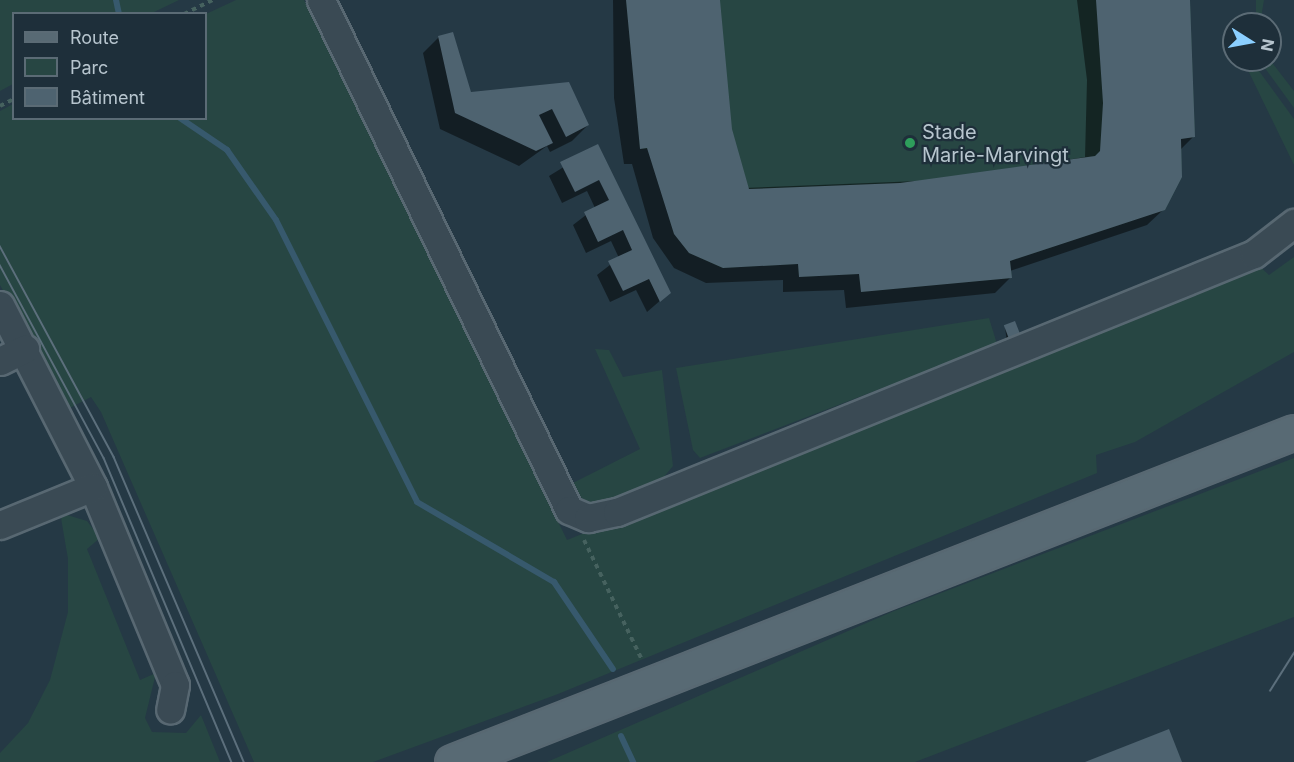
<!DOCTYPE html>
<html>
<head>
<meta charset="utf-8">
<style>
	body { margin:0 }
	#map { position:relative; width:1294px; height:762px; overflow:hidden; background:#253945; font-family:Inter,sans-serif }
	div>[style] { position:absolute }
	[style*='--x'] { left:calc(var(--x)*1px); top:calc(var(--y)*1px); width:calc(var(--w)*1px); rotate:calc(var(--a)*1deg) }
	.green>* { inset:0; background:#274643 }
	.shadow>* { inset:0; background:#0007 }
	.stream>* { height:6px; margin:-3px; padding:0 3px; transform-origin:3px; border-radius:3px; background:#37596d }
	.building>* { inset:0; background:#4e6370; transform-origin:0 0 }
	.path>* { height:4px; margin-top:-2px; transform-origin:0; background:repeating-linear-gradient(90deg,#46625f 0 4.5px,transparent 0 9px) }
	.roads { filter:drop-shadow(2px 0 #586872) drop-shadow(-2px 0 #586872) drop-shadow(0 2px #586872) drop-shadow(0 -2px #586872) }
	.minor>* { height:27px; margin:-13.5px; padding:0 13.5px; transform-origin:13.5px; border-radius:13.5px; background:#3a4a54 }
	.major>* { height:33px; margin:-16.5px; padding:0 16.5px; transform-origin:16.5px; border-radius:16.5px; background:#586a74 }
	.tram>* { height:1.5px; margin:-0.75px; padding:0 0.75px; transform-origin:0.75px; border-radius:0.75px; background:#5c6f7c }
	.dots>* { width:16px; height:16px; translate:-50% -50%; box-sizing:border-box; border:3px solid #1e2f3a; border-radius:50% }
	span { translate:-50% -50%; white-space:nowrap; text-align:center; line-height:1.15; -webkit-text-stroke:4.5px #1e2f3a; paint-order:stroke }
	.poi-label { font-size:20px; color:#b7c5ce }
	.left { translate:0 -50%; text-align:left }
	.legend { position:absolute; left:12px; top:12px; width:195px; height:108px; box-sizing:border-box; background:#1e2f3a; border:2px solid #5b6b75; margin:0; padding:8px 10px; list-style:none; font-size:18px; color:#b7c5ce }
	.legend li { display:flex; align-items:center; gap:12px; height:30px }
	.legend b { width:30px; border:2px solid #5b6b75 }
	.north { position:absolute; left:1222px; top:12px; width:60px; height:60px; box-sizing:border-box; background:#1e2f3a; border:2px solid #5b6b75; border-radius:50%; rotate:101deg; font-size:16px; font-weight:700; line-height:24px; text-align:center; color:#b7c5ce }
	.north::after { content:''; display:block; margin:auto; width:21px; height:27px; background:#8bcfff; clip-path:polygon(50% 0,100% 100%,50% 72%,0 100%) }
</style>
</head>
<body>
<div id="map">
	<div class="green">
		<i style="clip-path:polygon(0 0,179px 0,152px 13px,14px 14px,13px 84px,0 91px)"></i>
		<i style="clip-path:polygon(236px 0,304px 0,567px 540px,1256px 263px,1269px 275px,1294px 257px,1294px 352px,1135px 442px,1096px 455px,1097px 473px,558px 694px,373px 762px,254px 762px,101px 412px,91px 397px,68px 409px,0 285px,0 111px,13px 104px,14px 118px,206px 118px,206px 14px)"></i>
		<i style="clip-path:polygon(626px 0,1190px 0,1195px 137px,1181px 139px,1182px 177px,1165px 210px,1010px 261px,1012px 278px,861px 292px,859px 274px,799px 277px,798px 264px,722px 268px,689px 253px,674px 234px,648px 149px,640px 149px)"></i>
		<i style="clip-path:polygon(1256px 0,1264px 0,1260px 24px,1247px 24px,1246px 14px,1256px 13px)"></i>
		<i style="clip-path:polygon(1243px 60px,1251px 60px,1294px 119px,1294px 165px)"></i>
		<i style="clip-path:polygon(1259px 60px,1270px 60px,1294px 91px,1294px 108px)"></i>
		<i style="clip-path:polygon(989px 318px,997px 344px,700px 458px,693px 450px,676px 368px)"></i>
		<i style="clip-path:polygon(595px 349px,609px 350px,623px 377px,662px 370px,673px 466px,663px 478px,594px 506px,565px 487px,640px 449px)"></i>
		<i style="clip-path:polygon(1294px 458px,1294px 617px,915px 762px,547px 762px,894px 611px)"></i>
		<i style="clip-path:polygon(67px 515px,87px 521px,100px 538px,87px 549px,140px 680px,156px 673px,145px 718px,152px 732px,186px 733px,201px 715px,220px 762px,0 762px,0 753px,28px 723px,50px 680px,68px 612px,68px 559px,61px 518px)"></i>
	</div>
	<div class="shadow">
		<i style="clip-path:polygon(613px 0,718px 0,730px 129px,744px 188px,944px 180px,1085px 157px,1087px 80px,1077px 0,1188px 0,1193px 137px,1180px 150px,1164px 209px,1147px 225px,1010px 271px,1011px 277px,995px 293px,846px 308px,844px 290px,783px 292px,783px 280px,706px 283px,674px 268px,653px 238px,632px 164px,624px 164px,614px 98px)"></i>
		<i style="clip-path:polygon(439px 37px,470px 94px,568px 84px,588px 125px,572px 141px,550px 152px,547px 146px,519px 166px,440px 129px,423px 53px)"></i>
		<i style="clip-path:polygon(598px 146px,669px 293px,647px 312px,636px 290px,610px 302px,597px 275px,619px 258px,611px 241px,586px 253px,573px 225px,595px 208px,587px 191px,562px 203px,549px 176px)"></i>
		<i style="clip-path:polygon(1005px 327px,1019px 336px,1007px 343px)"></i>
	</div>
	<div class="stream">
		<i style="--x:116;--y:0;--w:14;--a:78"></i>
		<i style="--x:180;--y:118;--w:57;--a:34.2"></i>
		<i style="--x:227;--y:150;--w:85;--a:55"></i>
		<i style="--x:276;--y:220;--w:315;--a:63.4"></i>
		<i style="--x:417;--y:502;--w:159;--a:30.3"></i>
		<i style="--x:554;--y:582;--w:105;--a:55.9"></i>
		<i style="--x:621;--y:736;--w:29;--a:65"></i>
	</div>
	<div class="building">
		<i style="clip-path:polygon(626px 0,720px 0,732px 129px,749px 189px,900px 183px,1095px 156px,1100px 151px,1103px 103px,1096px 0,1190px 0,1195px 137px,1181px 139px,1182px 177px,1165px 210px,1010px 261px,1012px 278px,861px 292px,859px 274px,799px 277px,798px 264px,723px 268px,689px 253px,674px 234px,647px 148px,640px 149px)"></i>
		<i style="clip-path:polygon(453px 32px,471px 92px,569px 82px,589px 125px,566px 137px,552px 109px,539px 115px,553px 143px,536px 151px,455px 113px,438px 36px)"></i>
		<i style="clip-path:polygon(598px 144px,671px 293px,660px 302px,649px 279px,623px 291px,608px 261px,632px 250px,623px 230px,598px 242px,584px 212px,609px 200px,599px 180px,575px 192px,560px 162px)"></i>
		<i style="left:1015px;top:321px;width:17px;height:12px;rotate:69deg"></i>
		<i style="clip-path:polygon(1169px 729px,1182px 762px,1085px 762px)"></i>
	</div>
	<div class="path">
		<i style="--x:184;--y:14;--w:32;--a:-26"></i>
		<i style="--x:0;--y:106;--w:16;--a:-27"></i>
		<i style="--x:584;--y:540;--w:133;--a:64.2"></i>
	</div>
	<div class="roads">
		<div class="minor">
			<i style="--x:321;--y:0;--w:567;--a:64.07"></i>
			<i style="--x:569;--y:510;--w:21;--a:23"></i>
			<i style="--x:588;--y:518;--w:30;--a:-12"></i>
			<i style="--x:617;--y:512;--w:687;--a:-22.05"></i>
			<i style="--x:1254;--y:254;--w:51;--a:-37.8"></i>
			<i style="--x:0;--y:305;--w:204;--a:62.9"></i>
			<i style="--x:93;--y:487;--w:214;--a:67.5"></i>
			<i style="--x:175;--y:685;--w:25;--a:101"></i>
			<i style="--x:0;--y:361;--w:28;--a:-26"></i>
			<i style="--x:0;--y:525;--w:100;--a:-22.2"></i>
		</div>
		<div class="major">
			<i style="--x:452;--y:762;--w:904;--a:-21.4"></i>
		</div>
	</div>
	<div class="tram">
		<i style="--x:0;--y:246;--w:240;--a:61.6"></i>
		<i style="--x:114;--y:457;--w:332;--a:66.9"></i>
		<i style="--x:0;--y:265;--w:219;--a:61.7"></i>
		<i style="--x:104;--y:458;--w:330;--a:67.2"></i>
		<i style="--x:1270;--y:691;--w:45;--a:-57.7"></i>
	</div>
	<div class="dots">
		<i style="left:910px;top:143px;background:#2e9e5b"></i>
	</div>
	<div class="poi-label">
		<span class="left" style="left:922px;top:144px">Stade<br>Marie-Marvingt</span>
	</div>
	<ul class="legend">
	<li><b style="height:8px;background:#586a74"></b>Route</li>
	<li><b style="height:16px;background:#274643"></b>Parc</li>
	<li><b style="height:16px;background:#4e6370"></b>Bâtiment</li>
	</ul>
	<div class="north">N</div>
</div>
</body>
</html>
